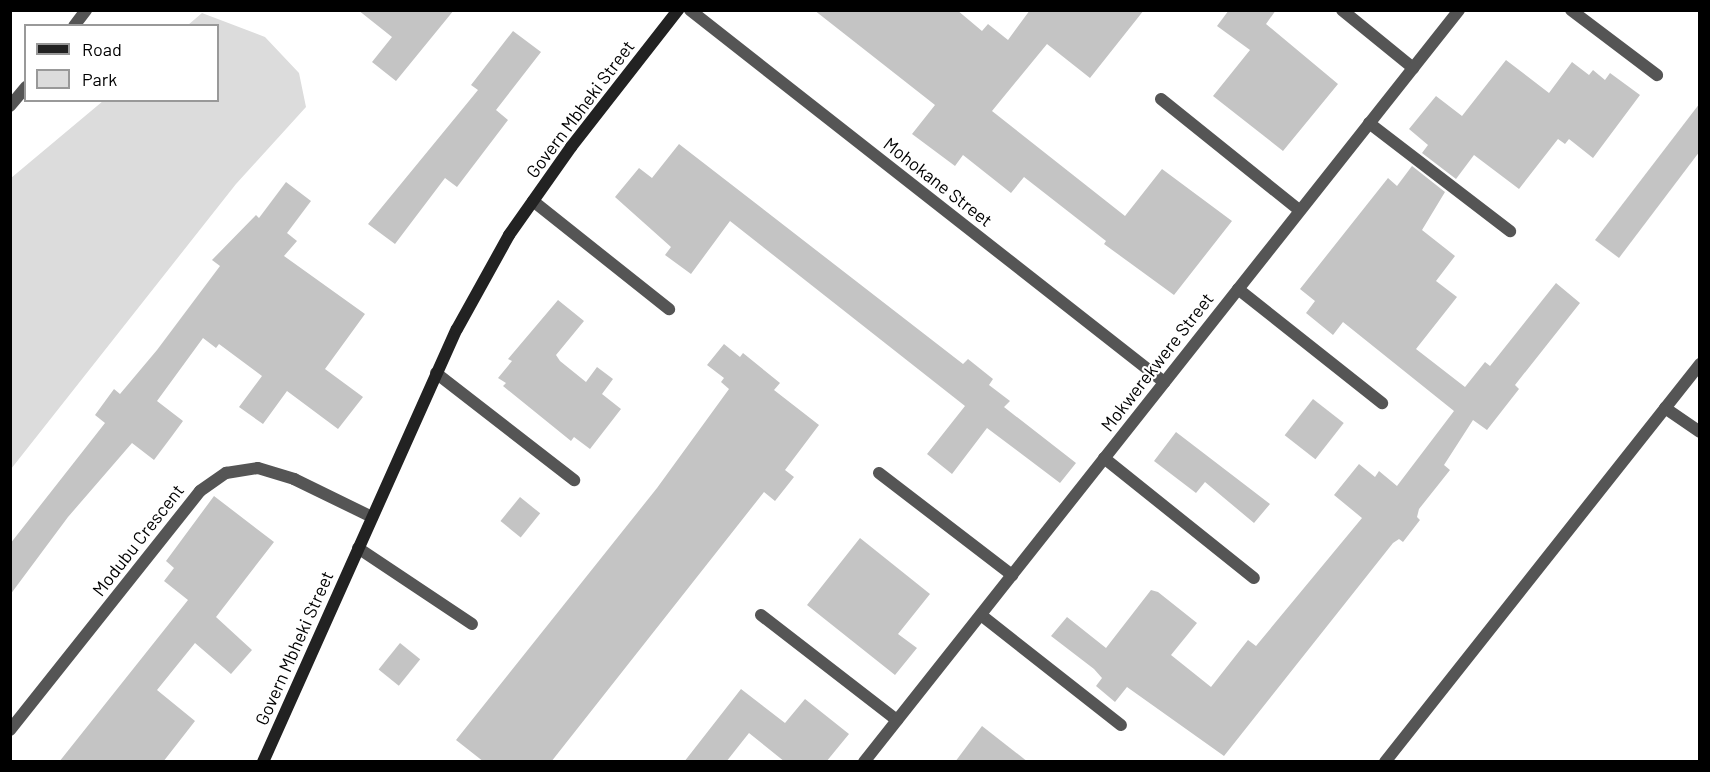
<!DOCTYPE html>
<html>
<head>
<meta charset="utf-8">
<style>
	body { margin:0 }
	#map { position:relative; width:1710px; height:772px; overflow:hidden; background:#fff; font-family:Barlow,sans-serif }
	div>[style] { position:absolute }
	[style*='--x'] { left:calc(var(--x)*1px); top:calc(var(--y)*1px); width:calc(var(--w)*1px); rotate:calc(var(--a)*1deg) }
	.green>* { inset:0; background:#dcdcdc }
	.building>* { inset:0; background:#c4c4c4; transform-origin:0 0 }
	.street>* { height:12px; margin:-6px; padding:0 6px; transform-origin:6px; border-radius:6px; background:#555 }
	.secondary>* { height:12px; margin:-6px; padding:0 6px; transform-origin:6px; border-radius:6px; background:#222 }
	span { translate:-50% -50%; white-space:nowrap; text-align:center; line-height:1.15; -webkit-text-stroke:4.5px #fff; paint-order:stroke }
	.street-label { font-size:18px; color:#000 }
	.frame { position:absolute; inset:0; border:12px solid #000; pointer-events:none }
	.legend { position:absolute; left:24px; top:24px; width:195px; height:78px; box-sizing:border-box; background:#fff; border:2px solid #999; margin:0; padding:8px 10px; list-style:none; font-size:18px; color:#000 }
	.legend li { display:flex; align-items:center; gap:12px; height:30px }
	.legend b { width:30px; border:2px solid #999 }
</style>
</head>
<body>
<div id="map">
	<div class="green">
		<i style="clip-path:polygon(202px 13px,265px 37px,299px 73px,306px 107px,236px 184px,11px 469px,11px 178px,103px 101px,218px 100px,218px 26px,188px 25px)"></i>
	</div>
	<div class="building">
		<i style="clip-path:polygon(358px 10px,454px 10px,396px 81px,372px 62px,392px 37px)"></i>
		<i style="clip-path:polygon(814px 10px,957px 10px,982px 31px,988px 24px,1008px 40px,1030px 10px,1144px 10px,1090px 78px,1047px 44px,992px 111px,1125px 216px,1162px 169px,1232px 221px,1174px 295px,1104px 244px,1106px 241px,1024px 177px,1011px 193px,963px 155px,955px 166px,912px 134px,935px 105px)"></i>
		<i style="clip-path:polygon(1229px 10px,1276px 10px,1266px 24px,1338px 84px,1283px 151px,1213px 96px,1250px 50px,1217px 26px)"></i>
		<i style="clip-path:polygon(513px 31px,541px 52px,496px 110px,508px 120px,457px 187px,445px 178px,395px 244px,368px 224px,478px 90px,471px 85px)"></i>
		<i style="clip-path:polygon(1506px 60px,1549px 93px,1572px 62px,1589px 75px,1593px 70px,1605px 80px,1610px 73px,1640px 95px,1593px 158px,1569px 139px,1565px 144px,1558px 139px,1519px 189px,1474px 155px,1456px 179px,1422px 153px,1428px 145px,1409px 129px,1436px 96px,1462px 116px)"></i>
		<i style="clip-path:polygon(1700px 103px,1700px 151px,1619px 258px,1595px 240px)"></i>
		<i style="clip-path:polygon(679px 144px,963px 364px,968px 359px,993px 379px,989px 385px,1010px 401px,1004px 407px,1076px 463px,1060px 483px,987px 428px,952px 474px,927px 454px,965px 406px,730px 221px,691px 274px,665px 255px,671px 247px,615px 197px,639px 168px,652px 178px)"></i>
		<i style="clip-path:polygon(1412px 166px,1445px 192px,1422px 230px,1455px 256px,1436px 281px,1457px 297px,1416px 349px,1465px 387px,1485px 362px,1490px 366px,1556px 283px,1580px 303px,1515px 385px,1519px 389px,1487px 430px,1473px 420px,1444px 465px,1450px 470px,1419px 509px,1417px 517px,1420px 520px,1403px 542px,1399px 539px,1393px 543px,1224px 756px,1127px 687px,1115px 702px,1096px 686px,1102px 678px,1094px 669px,1051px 636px,1067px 617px,1106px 648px,1151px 590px,1158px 592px,1197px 623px,1171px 655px,1211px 687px,1248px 640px,1256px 646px,1362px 518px,1334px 495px,1359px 464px,1375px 477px,1379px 471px,1397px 486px,1454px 411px,1343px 322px,1333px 335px,1306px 313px,1315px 301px,1300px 289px,1388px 178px,1397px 186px)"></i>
		<i style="clip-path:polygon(286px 182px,311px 201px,287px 233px,297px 241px,284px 256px,365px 314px,325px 369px,363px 397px,338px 429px,287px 391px,263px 424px,239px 407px,262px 376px,219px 344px,216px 348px,203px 338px,157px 401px,183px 421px,172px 436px,154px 460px,132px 443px,68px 517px,10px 595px,10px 544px,105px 423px,95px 415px,114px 389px,120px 394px,157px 350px,220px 266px,212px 260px,256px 215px,259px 218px)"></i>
		<i style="clip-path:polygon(558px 300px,584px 321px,556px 355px,560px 361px,586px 382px,597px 367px,613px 379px,602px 394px,621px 409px,590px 449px,574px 437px,571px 441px,503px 386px,506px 383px,498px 378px,512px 361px,508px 359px)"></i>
		<i style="clip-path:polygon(724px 344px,740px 357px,743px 353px,780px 383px,774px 390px,819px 425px,785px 470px,794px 477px,775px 501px,764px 492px,551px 762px,484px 762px,456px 740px,657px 488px,729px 389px,721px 382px,724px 378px,707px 365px)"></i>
		<i style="left:1313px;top:399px;width:39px;height:46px;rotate:38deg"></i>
		<i style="clip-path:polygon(1176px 432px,1270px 504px,1254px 523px,1205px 482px,1196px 493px,1154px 461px)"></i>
		<i style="clip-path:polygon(214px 496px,274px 542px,216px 617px,252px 650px,231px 674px,195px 643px,157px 690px,195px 721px,163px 762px,59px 762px,188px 600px,164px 581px,174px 568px,166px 561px)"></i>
		<i style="left:520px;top:497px;width:26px;height:31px;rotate:39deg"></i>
		<i style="clip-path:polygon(860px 538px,930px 594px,898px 634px,917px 648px,895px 675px,807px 605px)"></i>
		<i style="left:400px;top:643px;width:26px;height:34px;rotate:39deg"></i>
		<i style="clip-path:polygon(741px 689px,785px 723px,805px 699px,849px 734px,826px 762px,785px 762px,749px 733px,726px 762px,684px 762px)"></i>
		<i style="clip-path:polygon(982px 726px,1028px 762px,955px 762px)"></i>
	</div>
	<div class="street">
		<i style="--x:690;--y:10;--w:603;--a:38.13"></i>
		<i style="--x:1342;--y:10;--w:92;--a:39.2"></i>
		<i style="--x:1571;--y:10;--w:108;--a:37.1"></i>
		<i style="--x:74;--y:26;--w:20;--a:-53"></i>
		<i style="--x:1161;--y:99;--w:177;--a:38.8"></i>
		<i style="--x:10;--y:106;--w:25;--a:-50"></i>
		<i style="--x:1369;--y:123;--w:178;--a:37.5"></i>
		<i style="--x:533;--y:201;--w:174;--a:38.5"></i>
		<i style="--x:1238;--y:289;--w:184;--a:38.4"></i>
		<i style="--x:436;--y:373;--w:175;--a:37.8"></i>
		<i style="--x:1665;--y:408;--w:42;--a:34.4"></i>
		<i style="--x:1104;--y:458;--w:192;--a:38.7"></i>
		<i style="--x:879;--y:473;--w:168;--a:37.5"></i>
		<i style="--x:358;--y:548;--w:137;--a:33.7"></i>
		<i style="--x:761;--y:615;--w:172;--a:37.7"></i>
		<i style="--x:981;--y:615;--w:178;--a:38.2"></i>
		<i style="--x:10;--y:730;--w:305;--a:-51.5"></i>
		<i style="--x:200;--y:491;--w:32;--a:-35"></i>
		<i style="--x:226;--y:473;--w:32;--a:-9"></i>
		<i style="--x:258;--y:468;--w:38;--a:17"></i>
		<i style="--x:294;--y:479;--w:87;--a:26"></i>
		<i style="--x:864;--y:762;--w:959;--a:-51.65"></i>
		<i style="--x:1385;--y:762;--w:508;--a:-51.64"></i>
	</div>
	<div class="secondary">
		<i style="--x:263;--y:762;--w:474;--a:-65.9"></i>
		<i style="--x:457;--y:329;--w:107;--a:-61"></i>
		<i style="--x:509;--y:235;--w:108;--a:-54.8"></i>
		<i style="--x:571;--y:147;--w:174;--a:-52"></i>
	</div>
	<div class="street-label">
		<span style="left:580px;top:109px;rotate:-53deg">Govern Mbheki Street</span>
		<span style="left:938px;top:182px;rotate:38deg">Mohokane Street</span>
		<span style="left:1157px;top:362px;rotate:-52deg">Mokwerekwere Street</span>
		<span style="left:138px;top:540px;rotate:-52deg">Modubu Crescent</span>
		<span style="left:294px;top:648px;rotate:-66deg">Govern Mbheki Street</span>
	</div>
	<div class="frame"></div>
	<ul class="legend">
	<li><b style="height:8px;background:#222"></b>Road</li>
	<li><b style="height:16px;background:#dcdcdc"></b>Park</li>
	</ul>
</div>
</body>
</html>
